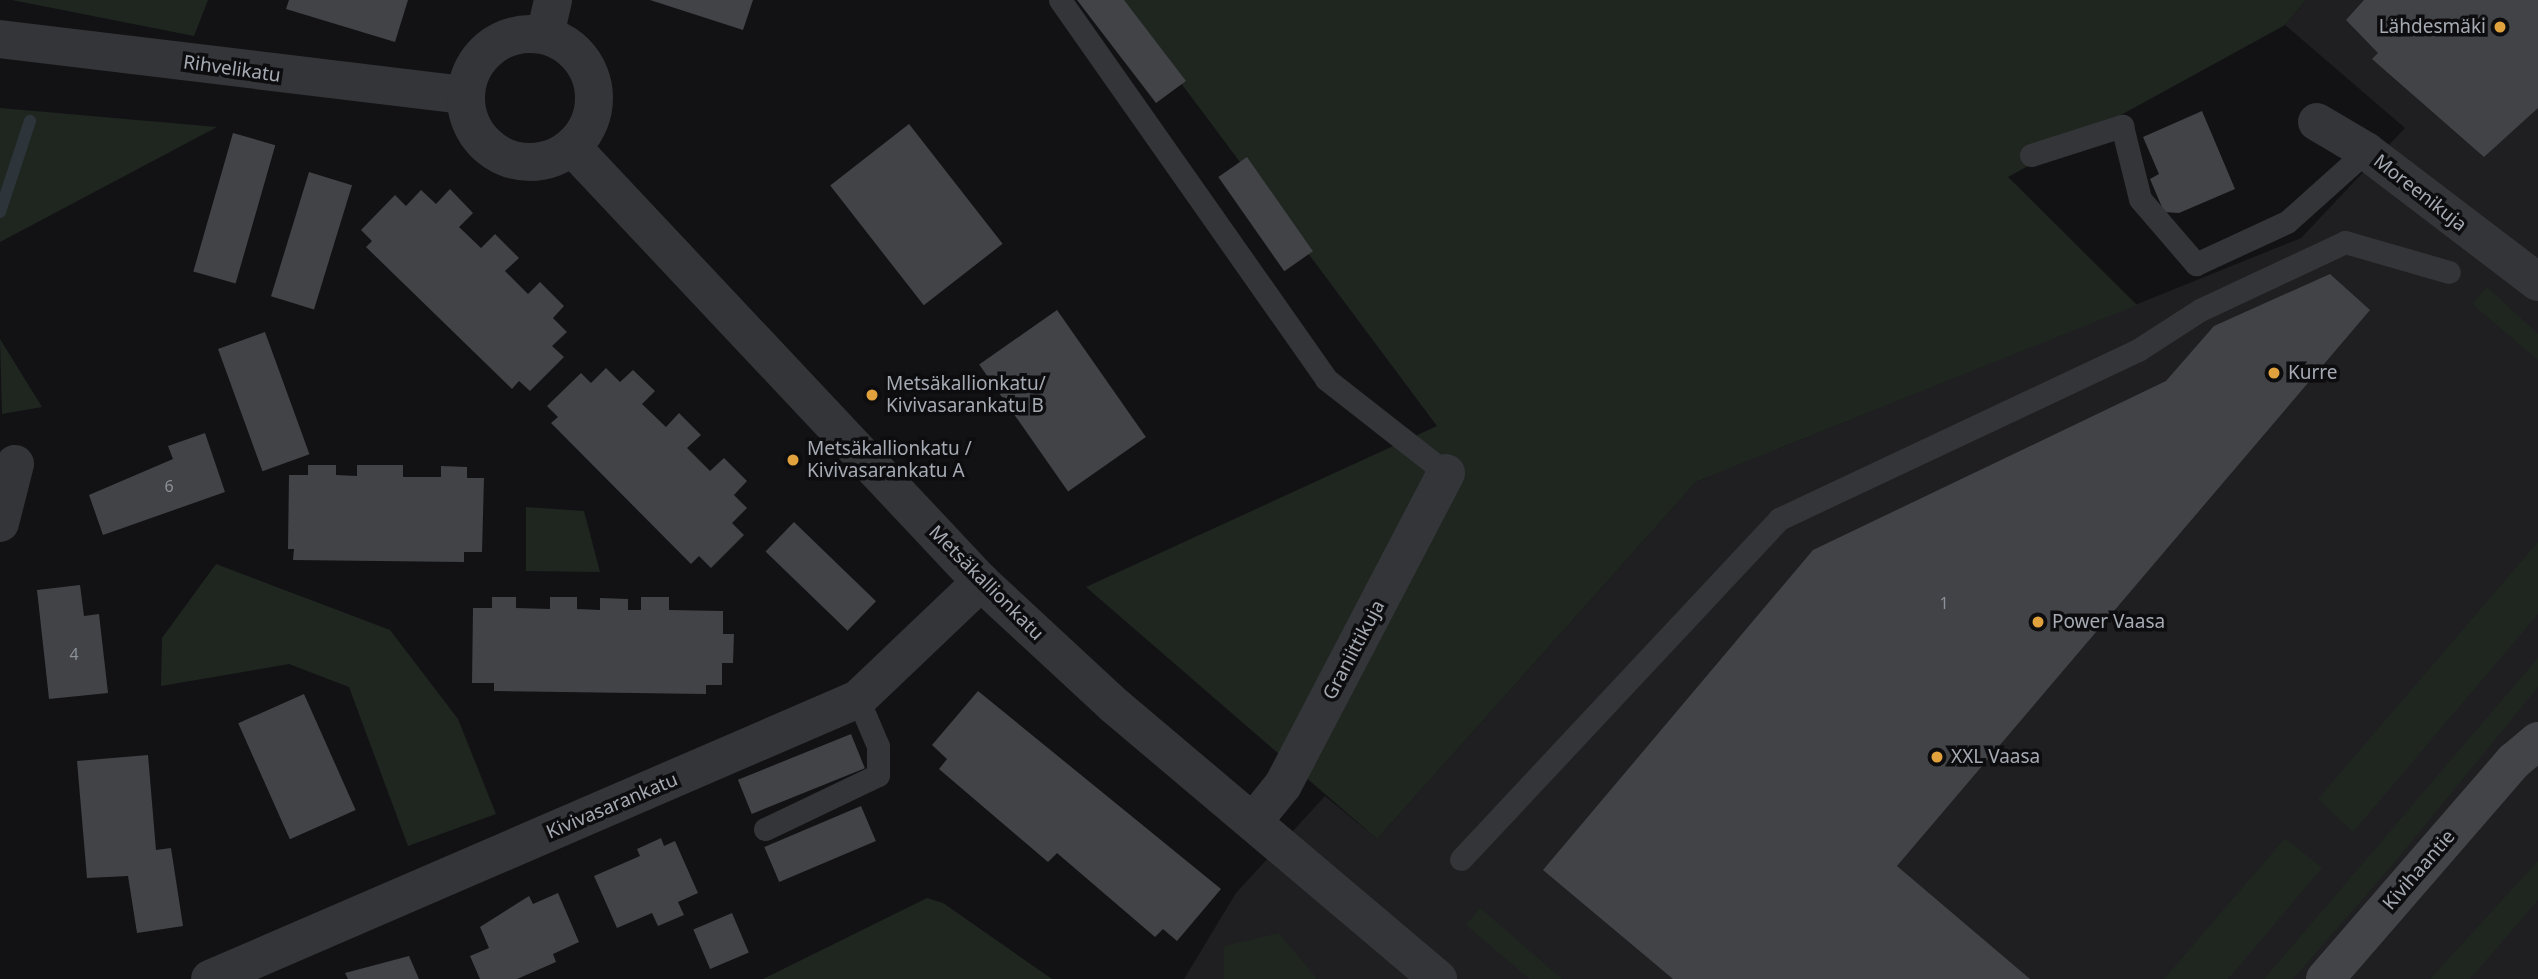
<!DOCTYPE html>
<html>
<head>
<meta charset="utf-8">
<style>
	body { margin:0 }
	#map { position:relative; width:2538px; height:979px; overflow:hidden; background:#121214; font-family:"Noto Sans",sans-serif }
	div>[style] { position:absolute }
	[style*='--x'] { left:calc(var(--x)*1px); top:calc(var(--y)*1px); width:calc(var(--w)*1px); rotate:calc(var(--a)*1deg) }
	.built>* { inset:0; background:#1f1f21 }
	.green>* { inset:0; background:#1f2620 }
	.stream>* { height:12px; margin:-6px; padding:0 6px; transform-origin:6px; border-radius:6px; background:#2d353b }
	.building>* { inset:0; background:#414347; transform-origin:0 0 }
	.service>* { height:23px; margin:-11.5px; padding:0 11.5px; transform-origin:11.5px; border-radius:11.5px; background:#343538 }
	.minor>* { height:38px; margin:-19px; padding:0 19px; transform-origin:19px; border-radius:19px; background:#343538 }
	.tertiary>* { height:38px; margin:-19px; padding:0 19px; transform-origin:19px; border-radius:19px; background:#343538 }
	.tertiary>.ring { margin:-19px; padding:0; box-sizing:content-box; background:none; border:38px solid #343538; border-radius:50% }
	.secondary>* { height:38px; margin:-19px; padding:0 19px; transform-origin:19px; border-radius:19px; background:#424448 }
	.dots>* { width:19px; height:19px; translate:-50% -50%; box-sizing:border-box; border:4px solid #0d0d0f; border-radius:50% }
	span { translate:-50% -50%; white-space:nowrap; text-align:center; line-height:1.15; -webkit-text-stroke:7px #0d0d0f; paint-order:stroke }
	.number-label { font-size:16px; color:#8c9098 }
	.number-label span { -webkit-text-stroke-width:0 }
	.poi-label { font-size:19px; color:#a5aab3 }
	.right { translate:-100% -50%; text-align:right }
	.left { translate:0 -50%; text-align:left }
	.street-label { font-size:19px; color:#a5aab3 }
</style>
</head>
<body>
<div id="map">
	<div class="built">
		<i style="clip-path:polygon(2306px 0,2538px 0,2538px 979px,1184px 979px,1236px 893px,1325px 796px,1377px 839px,1696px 482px,2301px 238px,2405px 128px,2285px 25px)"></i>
	</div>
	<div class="green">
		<i style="clip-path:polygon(12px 0,208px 0,194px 36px)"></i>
		<i style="clip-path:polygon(1119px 0,2306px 0,2285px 25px,2008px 177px,2137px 305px,1696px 482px,1377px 839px,1086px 587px,1437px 426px)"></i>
		<i style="clip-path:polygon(0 108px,217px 127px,0 242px)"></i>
		<i style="clip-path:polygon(2487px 287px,2538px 334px,2538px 360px,2472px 304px)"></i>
		<i style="clip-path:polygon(0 339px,42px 407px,2px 414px)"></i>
		<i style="clip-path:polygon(526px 507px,584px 511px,600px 572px,526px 571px)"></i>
		<i style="clip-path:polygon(2538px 542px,2538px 614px,2353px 832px,2318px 799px)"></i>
		<i style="clip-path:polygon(216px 564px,390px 630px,458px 719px,496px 814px,408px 846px,349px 687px,289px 664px,161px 686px,162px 638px)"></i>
		<i style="clip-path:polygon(2538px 658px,2538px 687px,2393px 864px,2293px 979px,2264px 979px)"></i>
		<i style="clip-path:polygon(2285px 838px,2322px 868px,2228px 979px,2164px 979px)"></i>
		<i style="clip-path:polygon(2538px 861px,2538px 900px,2470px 979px,2430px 979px)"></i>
		<i style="clip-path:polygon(927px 898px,943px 903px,1052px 979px,763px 979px)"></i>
		<i style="clip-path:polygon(1480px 908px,1562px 979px,1530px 979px,1466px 925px)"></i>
		<i style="clip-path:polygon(1279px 933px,1317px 979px,1224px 979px,1224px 946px)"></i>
	</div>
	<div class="stream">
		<i style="--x:0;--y:212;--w:96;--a:-71.8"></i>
	</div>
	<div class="building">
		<i style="clip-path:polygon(289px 0,408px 0,395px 42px,286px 9px)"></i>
		<i style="clip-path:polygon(650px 0,753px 0,743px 30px)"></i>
		<i style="clip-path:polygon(1077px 0,1124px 0,1186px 81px,1156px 103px)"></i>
		<i style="clip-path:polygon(2364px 0,2538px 0,2538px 108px,2484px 157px,2372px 59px,2378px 53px,2346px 20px)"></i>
		<i style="clip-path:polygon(2202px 111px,2235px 189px,2179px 213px,2164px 212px,2150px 179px,2159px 174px,2143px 137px)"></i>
		<i style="left:909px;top:124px;width:152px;height:100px;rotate:52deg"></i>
		<i style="left:233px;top:133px;width:44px;height:144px;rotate:16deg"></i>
		<i style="left:1247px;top:157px;width:115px;height:35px;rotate:55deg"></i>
		<i style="left:309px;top:172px;width:45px;height:130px;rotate:17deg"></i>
		<i style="clip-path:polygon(450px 189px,473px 213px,459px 227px,481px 248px,495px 234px,519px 258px,505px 271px,528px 294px,540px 282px,564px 306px,553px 318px,567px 332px,552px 346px,564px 357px,530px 391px,519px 381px,512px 389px,366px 247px,372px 241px,361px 230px,395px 195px,406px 206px,421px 190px,436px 204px)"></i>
		<i style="clip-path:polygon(2330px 274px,2370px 310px,1897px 866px,2030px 979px,1673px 979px,1543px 870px,1813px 550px,2166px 381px,2214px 326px)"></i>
		<i style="left:1057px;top:310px;width:155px;height:95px;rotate:55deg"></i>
		<i style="left:265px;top:332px;width:130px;height:50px;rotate:70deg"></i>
		<i style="clip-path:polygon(606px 368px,620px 382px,633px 370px,655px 391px,642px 404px,666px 427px,679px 413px,701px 435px,687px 448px,710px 471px,724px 458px,747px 481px,734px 495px,747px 508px,732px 523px,744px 535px,711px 568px,699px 556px,691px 564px,551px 423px,558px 417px,547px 406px,581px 373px,591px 383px)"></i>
		<i style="clip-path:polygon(205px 433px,225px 492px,103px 535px,89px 495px,173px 459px,168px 446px)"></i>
		<i style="clip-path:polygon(308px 465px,336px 465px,336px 475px,357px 476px,357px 465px,403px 465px,403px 477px,441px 477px,441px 466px,467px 467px,467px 478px,484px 478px,482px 552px,464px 552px,464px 562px,293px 560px,294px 549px,288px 549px,289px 475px,308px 475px)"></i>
		<i style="left:794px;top:522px;width:114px;height:41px;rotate:44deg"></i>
		<i style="clip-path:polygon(80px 585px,84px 616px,99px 614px,108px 693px,49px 699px,37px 590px)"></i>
		<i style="clip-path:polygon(492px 597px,516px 597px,516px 608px,550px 609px,550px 597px,577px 597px,577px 609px,600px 610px,600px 598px,628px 599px,628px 610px,641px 610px,641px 597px,669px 597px,669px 610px,723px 611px,723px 634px,734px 634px,733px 663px,722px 663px,722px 685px,706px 685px,706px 694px,494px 691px,494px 683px,472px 683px,473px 608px,492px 608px)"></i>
		<i style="clip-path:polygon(978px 691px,1221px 889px,1177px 941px,1163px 929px,1155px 937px,1057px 853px,1048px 862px,939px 769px,947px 759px,932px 745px)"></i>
		<i style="left:304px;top:694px;width:127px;height:72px;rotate:66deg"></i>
		<i style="left:851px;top:734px;width:37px;height:122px;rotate:68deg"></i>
		<i style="clip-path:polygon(148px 755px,156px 850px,171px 848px,183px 926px,137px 933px,128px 876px,87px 878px,77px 761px)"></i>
		<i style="left:861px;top:806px;width:38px;height:105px;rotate:67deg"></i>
		<i style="clip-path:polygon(661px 838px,664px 846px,675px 841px,698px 893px,678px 902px,684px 915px,658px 926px,652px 913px,617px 928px,594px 876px,640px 856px,637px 849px)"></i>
		<i style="clip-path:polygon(558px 893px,579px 942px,553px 954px,556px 962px,517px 979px,480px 979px,470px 956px,489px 948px,480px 927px,529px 896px,533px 904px)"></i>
		<i style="left:732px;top:913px;width:43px;height:42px;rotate:67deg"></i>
		<i style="clip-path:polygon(409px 956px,419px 979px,348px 979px,345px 973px)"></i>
	</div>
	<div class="service">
		<i style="--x:1060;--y:0;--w:463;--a:54.9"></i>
		<i style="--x:1326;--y:379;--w:152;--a:38.1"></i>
		<i style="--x:2031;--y:155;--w:96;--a:-17.7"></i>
		<i style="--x:2122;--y:126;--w:75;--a:76.1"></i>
		<i style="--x:2140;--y:199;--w:86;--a:49.3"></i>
		<i style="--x:2196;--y:264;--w:100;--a:-24.8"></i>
		<i style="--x:2287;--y:222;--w:106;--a:-41.9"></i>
		<i style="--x:765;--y:829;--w:125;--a:-25.5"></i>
		<i style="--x:878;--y:775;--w:29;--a:-90"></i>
		<i style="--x:878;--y:746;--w:51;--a:-113.1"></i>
		<i style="--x:1461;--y:859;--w:466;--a:-46.9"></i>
		<i style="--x:1779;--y:519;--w:397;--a:-25.2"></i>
		<i style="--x:2138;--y:350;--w:74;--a:-32.8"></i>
		<i style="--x:2200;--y:310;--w:160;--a:-25.1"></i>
		<i style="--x:2345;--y:242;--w:108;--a:16.1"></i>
	</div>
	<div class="minor">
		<i style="--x:0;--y:39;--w:468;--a:6.9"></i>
		<i style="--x:2317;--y:122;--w:57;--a:30.6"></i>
		<i style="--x:2366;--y:151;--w:216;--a:37.3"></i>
		<i style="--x:0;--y:523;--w:61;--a:-75.7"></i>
		<i style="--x:1253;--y:822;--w:48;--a:-51"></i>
		<i style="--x:1283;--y:785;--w:352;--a:-62.4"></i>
		<i style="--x:210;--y:979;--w:706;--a:-23.37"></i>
		<i style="--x:858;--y:699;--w:170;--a:-43.6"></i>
	</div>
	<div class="tertiary">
		<i class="ring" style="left:466px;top:34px;width:90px;height:90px"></i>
		<i style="--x:545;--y:35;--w:36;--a:-77"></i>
		<i style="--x:572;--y:147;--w:597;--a:46.76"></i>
		<i style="--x:981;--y:582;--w:183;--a:42.8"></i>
		<i style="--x:1115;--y:706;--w:423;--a:40.2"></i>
	</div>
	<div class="secondary">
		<i style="--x:2325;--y:979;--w:289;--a:-49.1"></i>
		<i style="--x:2514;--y:761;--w:31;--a:-40"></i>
	</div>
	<div class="dots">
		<i style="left:2500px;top:27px;background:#e1a23d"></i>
		<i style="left:2274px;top:373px;background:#e1a23d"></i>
		<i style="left:872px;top:395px;background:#e1a23d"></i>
		<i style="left:793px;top:460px;background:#e1a23d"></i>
		<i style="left:2038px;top:622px;background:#e1a23d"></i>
		<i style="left:1937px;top:757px;background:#e1a23d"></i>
	</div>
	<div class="number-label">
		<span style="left:169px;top:486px">6</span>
		<span style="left:1944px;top:603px">1</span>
		<span style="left:74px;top:654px">4</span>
	</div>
	<div class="poi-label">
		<span class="right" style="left:2486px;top:27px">Lähdesmäki</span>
		<span class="left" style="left:2288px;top:373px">Kurre</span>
		<span class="left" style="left:886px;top:395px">Metsäkallionkatu/<br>Kivivasarankatu B</span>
		<span class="left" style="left:807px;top:460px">Metsäkallionkatu /<br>Kivivasarankatu A</span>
		<span class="left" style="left:2052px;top:622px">Power Vaasa</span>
		<span class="left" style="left:1951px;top:757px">XXL Vaasa</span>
	</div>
	<div class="street-label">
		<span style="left:232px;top:69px;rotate:8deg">Rihvelikatu</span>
		<span style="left:2420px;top:193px;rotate:38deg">Moreenikuja</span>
		<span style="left:986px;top:583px;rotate:45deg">Metsäkallionkatu</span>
		<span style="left:1354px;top:650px;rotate:-62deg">Graniittikuja</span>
		<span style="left:612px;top:806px;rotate:-23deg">Kivivasarankatu</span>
		<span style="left:2419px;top:870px;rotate:-49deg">Kivihaantie</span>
	</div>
</div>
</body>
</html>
